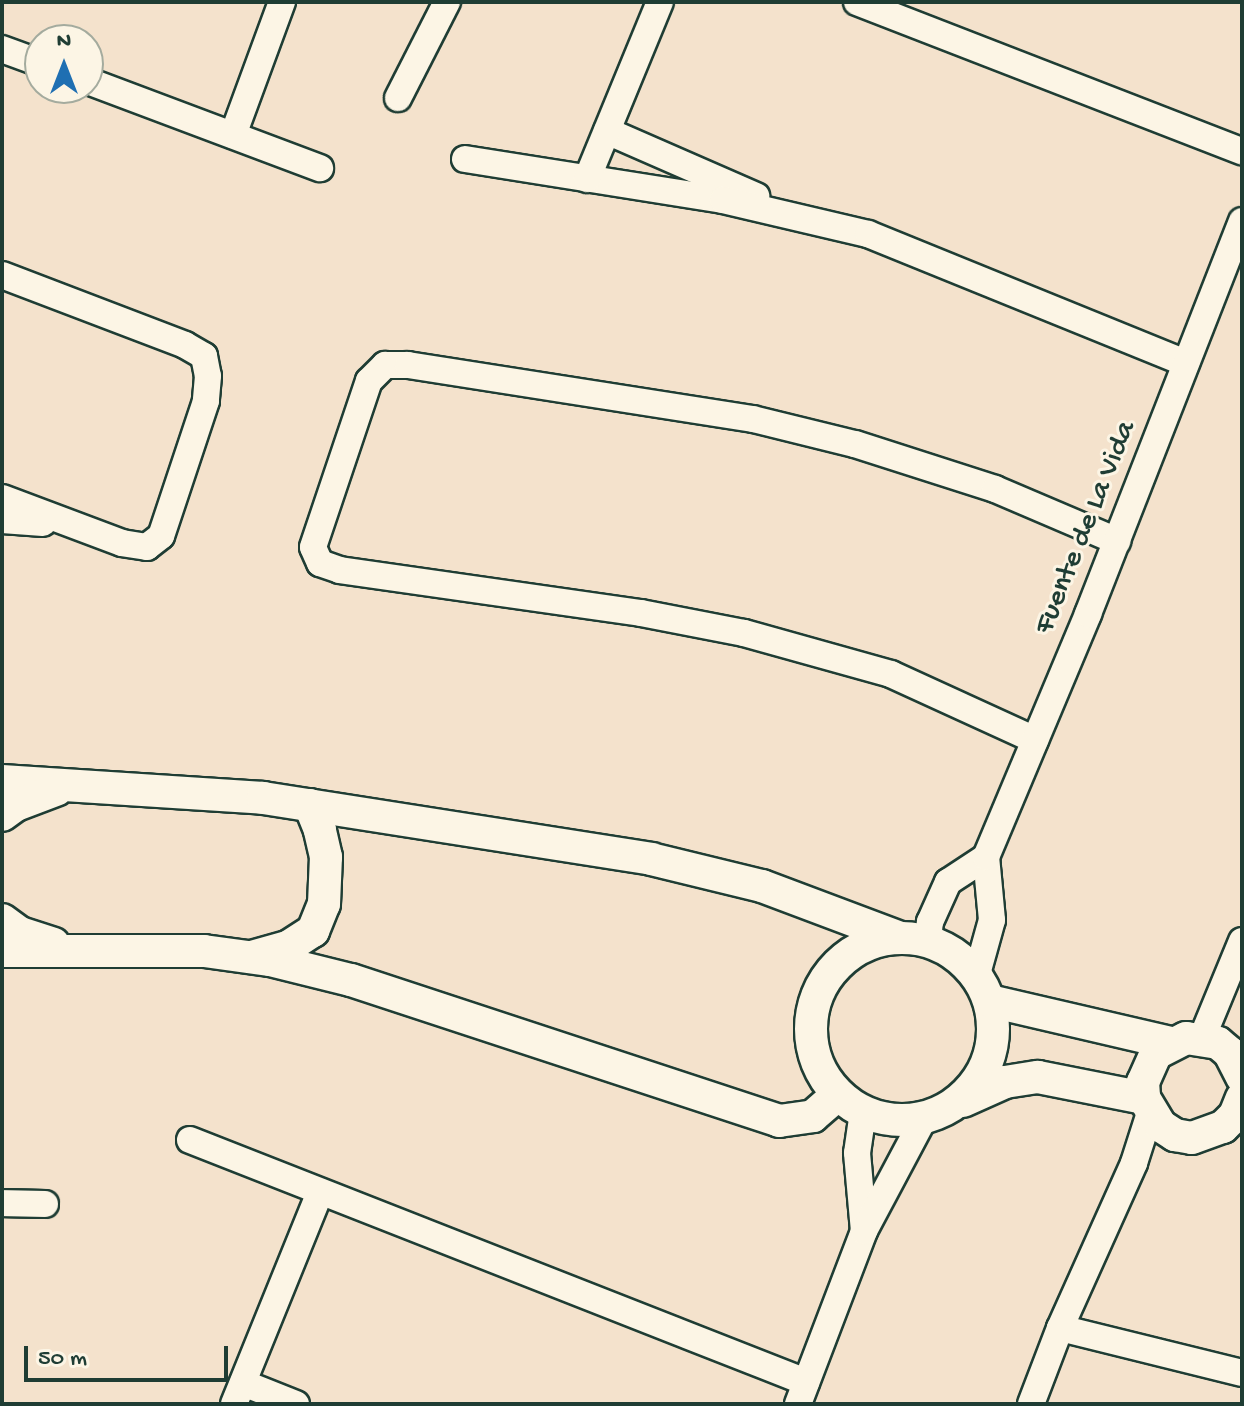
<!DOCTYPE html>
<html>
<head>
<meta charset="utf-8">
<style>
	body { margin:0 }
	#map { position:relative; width:1244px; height:1406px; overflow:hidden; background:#f4e2cc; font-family:"Gochi Hand",sans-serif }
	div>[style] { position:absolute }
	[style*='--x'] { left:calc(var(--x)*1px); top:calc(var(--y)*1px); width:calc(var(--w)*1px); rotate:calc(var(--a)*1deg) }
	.roads { filter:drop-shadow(2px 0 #1f3d34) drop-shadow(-2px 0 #1f3d34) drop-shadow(0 2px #1f3d34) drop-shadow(0 -2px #1f3d34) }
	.minor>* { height:26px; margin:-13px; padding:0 13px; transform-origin:13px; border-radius:13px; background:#fcf5e5 }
	.tertiary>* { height:32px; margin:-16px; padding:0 16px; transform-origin:16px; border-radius:16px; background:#fcf5e5 }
	.tertiary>.ring { margin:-16px; padding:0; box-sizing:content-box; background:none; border:32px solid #fcf5e5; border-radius:50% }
	span { translate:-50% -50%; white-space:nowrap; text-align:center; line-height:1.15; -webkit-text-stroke:6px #fcf5e5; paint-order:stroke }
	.street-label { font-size:30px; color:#1f3d34 }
	.frame { position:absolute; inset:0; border:4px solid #1f3d34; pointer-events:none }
	.north { position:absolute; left:24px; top:24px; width:80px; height:80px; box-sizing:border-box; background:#fcf5e5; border:2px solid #a4ab9e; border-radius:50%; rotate:0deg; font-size:22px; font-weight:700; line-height:32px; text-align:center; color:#1f3d34 }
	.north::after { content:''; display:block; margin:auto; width:28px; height:36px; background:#1f6fb2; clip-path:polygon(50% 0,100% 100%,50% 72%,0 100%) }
	.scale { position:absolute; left:24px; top:1346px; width:204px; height:36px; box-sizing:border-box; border:4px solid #1f3d34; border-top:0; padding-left:10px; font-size:24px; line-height:28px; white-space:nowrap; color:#1f3d34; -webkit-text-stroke:6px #fcf5e5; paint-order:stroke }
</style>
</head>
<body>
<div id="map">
	<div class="roads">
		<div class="minor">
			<i style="--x:857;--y:2;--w:413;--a:21.2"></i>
			<i style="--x:2;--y:49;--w:40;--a:20.2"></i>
			<i style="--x:88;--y:81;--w:248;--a:20.6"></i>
			<i style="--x:398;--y:98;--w:108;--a:-63"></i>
			<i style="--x:607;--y:131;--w:163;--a:23.6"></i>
			<i style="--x:233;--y:135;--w:142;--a:-69.8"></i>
			<i style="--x:465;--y:159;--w:261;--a:9"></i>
			<i style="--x:723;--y:200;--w:149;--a:13.2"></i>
			<i style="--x:868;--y:234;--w:343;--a:22.1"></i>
			<i style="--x:587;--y:179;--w:191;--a:-67.6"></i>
			<i style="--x:2;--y:275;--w:196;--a:20.9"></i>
			<i style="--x:185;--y:345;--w:22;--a:30"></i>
			<i style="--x:204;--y:356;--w:20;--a:79"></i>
			<i style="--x:208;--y:376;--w:25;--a:95"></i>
			<i style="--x:206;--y:401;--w:142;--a:108.4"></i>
			<i style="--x:161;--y:536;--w:18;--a:142"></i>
			<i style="--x:147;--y:547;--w:25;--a:-171"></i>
			<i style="--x:122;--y:543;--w:128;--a:-159.4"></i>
			<i style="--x:2;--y:520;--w:41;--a:4.2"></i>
			<i style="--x:1035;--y:740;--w:158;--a:-155.4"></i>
			<i style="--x:891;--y:674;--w:153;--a:-164.4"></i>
			<i style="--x:744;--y:633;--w:105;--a:-169"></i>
			<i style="--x:641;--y:613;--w:304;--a:-171.9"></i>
			<i style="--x:340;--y:570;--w:21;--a:-161"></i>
			<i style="--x:320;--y:563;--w:17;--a:-114"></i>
			<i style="--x:313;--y:547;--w:175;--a:-71.4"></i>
			<i style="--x:369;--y:381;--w:23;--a:-45"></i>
			<i style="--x:385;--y:365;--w:23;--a:0"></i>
			<i style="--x:408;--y:365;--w:349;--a:8.9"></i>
			<i style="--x:753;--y:419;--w:105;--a:13.8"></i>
			<i style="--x:855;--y:444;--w:147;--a:17.8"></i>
			<i style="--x:995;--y:489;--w:133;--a:23.1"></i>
			<i style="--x:928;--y:940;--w:18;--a:-84"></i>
			<i style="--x:930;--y:922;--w:44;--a:-65.8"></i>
			<i style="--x:948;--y:882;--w:45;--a:-33.3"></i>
			<i style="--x:977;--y:974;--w:56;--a:-74.5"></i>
			<i style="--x:992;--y:920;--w:63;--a:-95.4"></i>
			<i style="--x:986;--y:857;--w:264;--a:-67.2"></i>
			<i style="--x:1088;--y:614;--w:422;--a:-68.6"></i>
			<i style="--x:1202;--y:1038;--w:105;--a:-67.6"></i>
			<i style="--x:863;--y:1112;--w:41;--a:98.3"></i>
			<i style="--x:857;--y:1153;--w:78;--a:84.9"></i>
			<i style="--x:190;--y:1140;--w:662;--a:21.45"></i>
			<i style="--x:2;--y:1203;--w:43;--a:1.3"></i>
			<i style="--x:1060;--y:1328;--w:187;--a:13.9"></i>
			<i style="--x:243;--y:1383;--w:57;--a:21.6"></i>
			<i style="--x:234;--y:1404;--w:229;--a:-67.9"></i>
			<i style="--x:798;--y:1404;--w:185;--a:-69.1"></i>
			<i style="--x:864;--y:1231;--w:128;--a:-62"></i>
			<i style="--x:1031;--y:1404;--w:81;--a:-69.1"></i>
			<i style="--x:1060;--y:1328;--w:181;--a:-65.8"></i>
			<i style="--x:1134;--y:1163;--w:52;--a:-72.3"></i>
		</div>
		<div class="tertiary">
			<i style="--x:2;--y:781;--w:262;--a:3.7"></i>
			<i style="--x:263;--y:798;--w:393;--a:8.9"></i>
			<i style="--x:651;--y:859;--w:114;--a:13.7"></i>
			<i style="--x:762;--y:886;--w:145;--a:20.6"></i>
			<i style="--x:2;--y:815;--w:17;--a:-36"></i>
			<i style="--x:16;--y:805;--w:43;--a:-20.6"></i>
			<i style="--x:2;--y:920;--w:22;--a:36"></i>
			<i style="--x:20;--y:933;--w:35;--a:18"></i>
			<i class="ring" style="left:811px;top:938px;width:150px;height:150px"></i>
			<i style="--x:2;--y:951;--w:202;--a:0"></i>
			<i style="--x:204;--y:951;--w:67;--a:7.8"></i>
			<i style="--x:270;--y:960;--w:83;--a:13.9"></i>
			<i style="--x:351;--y:980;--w:451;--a:18.2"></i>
			<i style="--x:779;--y:1121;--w:34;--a:-8"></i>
			<i style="--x:813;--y:1116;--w:33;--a:-41"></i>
			<i style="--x:252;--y:957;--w:37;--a:-16"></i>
			<i style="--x:288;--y:947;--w:30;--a:-33"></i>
			<i style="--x:313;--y:931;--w:29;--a:-68"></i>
			<i style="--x:324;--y:904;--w:47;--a:-87.6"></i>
			<i style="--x:326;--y:857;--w:28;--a:-103"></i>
			<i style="--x:320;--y:830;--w:27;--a:-112"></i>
			<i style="--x:990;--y:1001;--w:185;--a:13.1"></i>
			<i style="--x:1242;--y:1077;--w:27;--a:-117"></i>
			<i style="--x:1230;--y:1053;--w:16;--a:-140"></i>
			<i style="--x:1218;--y:1043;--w:32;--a:-171"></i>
			<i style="--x:1186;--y:1038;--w:34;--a:153"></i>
			<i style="--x:1156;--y:1053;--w:32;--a:114"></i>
			<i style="--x:1143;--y:1082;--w:16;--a:86"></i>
			<i style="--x:1144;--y:1098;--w:33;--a:59"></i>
			<i style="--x:1161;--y:1126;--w:17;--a:33"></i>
			<i style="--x:1175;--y:1135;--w:17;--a:10"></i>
			<i style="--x:1192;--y:1138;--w:33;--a:-20"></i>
			<i style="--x:1223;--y:1127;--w:17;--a:-45"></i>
			<i style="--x:1235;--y:1115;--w:18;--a:-68"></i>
			<i style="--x:963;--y:1101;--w:46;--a:-24.3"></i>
			<i style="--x:1005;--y:1082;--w:33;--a:-9"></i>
			<i style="--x:1038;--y:1077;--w:108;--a:11.2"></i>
		</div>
	</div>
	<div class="street-label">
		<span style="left:1087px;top:528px;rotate:-68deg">Fuente de La Vida</span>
	</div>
	<div class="frame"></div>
	<div class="north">N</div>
	<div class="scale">50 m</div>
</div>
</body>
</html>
